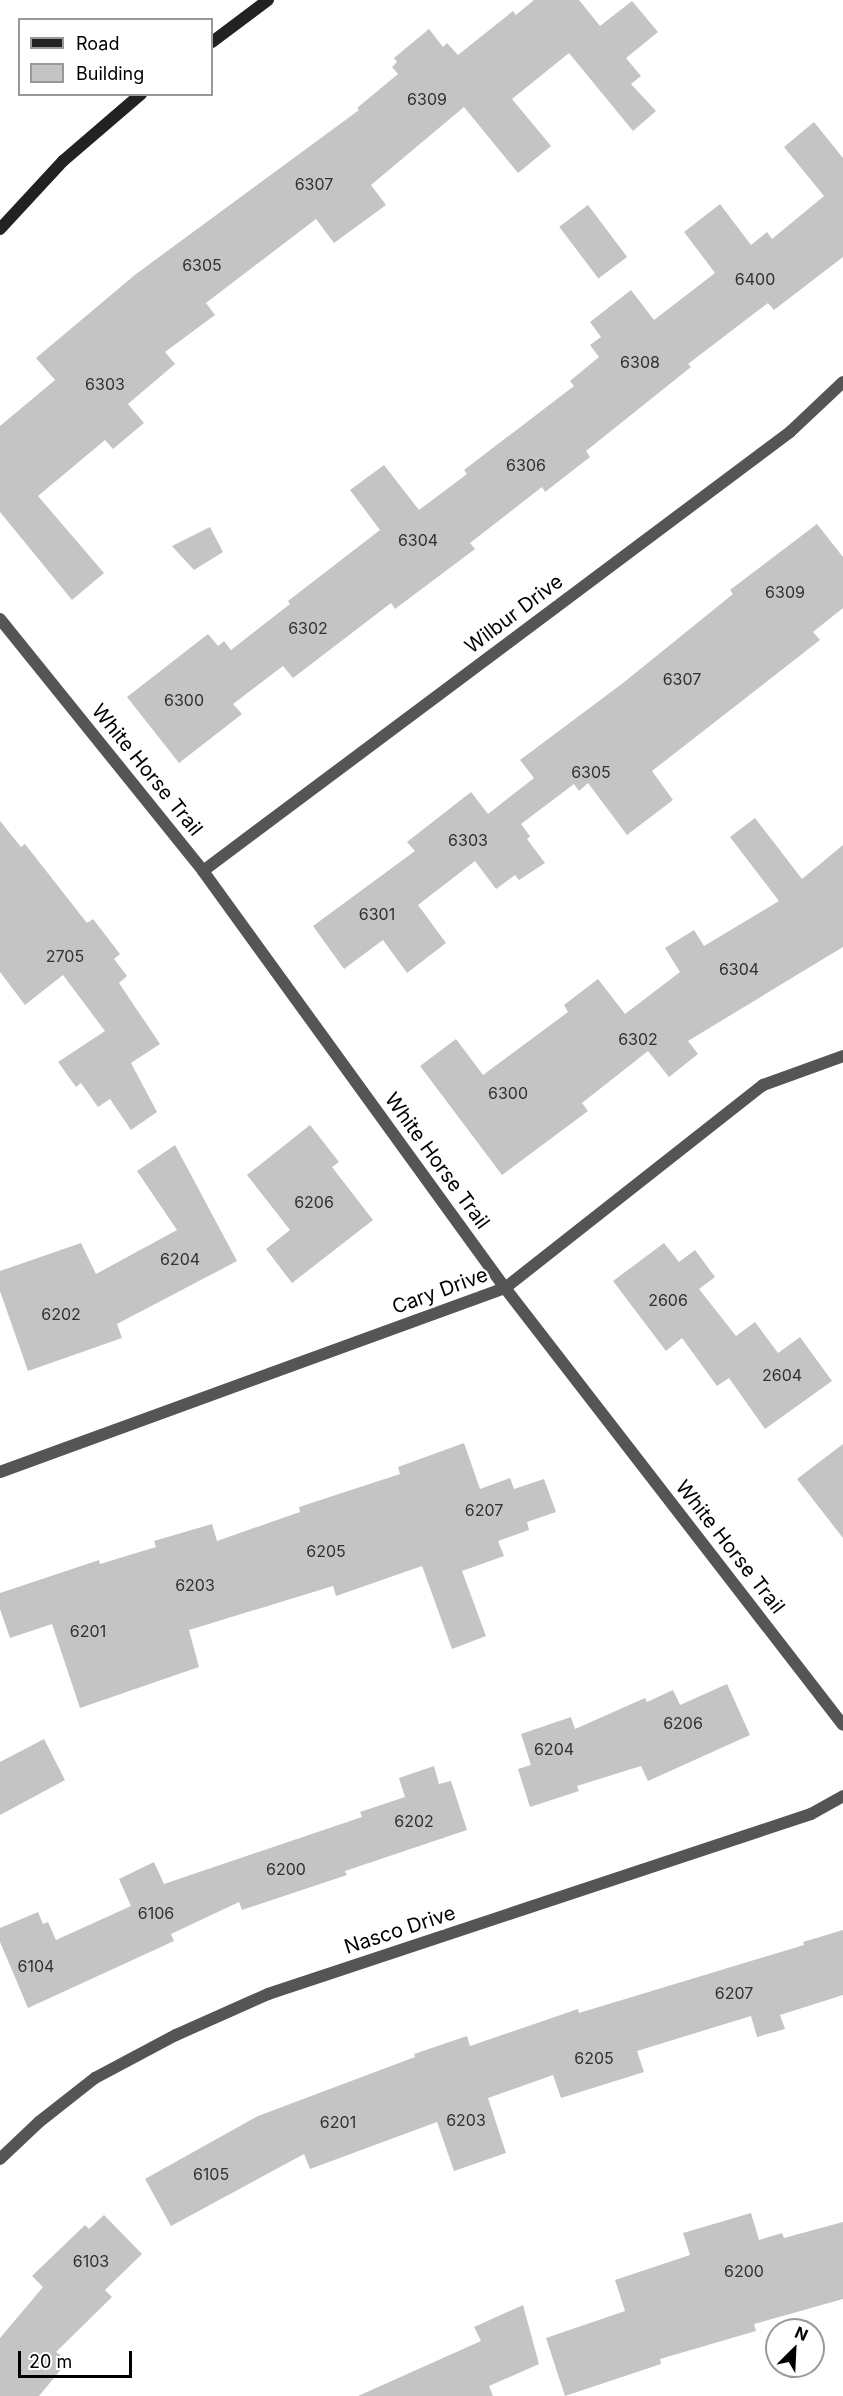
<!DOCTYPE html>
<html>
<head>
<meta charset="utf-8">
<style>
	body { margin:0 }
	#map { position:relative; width:843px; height:2396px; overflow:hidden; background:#fff; font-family:Inter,sans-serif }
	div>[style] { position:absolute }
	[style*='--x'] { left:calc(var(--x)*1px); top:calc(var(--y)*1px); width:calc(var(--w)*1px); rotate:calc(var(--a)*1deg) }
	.building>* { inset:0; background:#c4c4c4; transform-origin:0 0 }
	.street>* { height:12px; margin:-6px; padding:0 6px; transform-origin:6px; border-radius:6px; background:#555 }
	.secondary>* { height:12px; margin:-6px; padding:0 6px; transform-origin:6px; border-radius:6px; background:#222 }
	span { translate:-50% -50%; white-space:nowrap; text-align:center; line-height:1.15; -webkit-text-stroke:5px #fff; paint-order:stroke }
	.number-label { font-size:16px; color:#313131 }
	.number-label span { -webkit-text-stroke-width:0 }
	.street-label { font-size:20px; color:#000 }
	.legend { position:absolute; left:18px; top:18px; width:195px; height:78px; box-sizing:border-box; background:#fff; border:2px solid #999; margin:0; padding:8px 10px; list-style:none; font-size:18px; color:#000 }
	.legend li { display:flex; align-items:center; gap:12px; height:30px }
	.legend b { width:30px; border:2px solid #999 }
	.north { position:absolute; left:765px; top:2318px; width:60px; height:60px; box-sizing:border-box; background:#fff; border:2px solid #999; border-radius:50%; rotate:24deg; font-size:16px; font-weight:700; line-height:24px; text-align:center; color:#000 }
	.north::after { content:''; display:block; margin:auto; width:21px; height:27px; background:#000; clip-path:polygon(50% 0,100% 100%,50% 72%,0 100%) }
	.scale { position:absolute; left:18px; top:2351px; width:114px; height:27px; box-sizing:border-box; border:3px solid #000; border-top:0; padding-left:8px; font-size:18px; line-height:21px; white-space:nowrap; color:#000; -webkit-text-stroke:4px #fff; paint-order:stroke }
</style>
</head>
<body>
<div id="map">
	<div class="building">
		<i style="clip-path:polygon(534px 0,579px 0,600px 26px,632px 1px,658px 32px,626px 58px,641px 76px,631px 84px,656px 111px,633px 131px,569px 53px,512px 99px,551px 146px,518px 173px,464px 107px,371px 185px,386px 205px,334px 243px,316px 219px,206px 303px,215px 315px,165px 352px,175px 364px,128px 404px,144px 423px,113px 449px,105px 440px,38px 496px,104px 573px,72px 600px,0 512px,0 426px,55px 380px,36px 358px,136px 274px,359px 110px,357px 108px,398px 74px,392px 67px,397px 62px,394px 58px,429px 29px,443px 47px,447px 43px,458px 55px,513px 11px,516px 15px)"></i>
		<i style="clip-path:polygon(814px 122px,843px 158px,843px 257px,774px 310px,768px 303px,688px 364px,691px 367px,586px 451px,590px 457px,545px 492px,542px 487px,470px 543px,475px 549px,395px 609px,391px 603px,293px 678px,283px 666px,233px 704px,242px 714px,179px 763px,127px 697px,208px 634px,218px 646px,224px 641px,231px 650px,290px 604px,288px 601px,380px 530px,350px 490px,384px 465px,419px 510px,467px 474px,464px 470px,574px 386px,570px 381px,599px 357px,590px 345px,601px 337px,590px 322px,631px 290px,654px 320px,715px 273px,684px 232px,720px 204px,751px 245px,767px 232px,772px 239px,824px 196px,784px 147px)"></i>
		<i style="left:588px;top:205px;width:65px;height:36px;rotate:53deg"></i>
		<i style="clip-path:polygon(817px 524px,843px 557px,843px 608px,813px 632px,820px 640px,652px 771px,673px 800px,627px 835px,588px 783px,579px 791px,574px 784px,521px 824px,530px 836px,527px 839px,545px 863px,519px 880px,515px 875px,496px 889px,475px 861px,418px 905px,446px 943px,407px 973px,383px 940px,344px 969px,313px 926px,415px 851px,407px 842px,471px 792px,488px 814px,534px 778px,520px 760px,623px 683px,733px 594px,730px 590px)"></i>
		<i style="clip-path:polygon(210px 527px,223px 552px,194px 570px,172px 546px)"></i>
		<i style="clip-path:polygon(755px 818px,802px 879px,843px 845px,843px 947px,688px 1041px,698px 1054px,669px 1077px,648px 1051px,582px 1103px,588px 1111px,502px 1175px,420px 1066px,456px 1039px,483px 1075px,568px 1012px,564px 1005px,598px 979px,625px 1014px,680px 972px,665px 948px,694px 930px,704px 946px,779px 901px,730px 837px)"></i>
		<i style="clip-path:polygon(0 821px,21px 847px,25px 844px,87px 923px,93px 919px,120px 954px,114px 959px,127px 976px,119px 983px,160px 1044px,131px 1063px,157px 1112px,131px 1130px,110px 1099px,98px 1107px,81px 1083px,76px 1087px,58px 1062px,105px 1031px,63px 975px,25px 1005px,0 972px)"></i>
		<i style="clip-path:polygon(310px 1125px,339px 1162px,332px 1167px,373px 1220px,292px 1283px,266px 1249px,290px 1230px,247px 1175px)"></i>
		<i style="clip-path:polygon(175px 1145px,237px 1261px,117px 1324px,122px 1338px,28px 1371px,0 1291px,0 1271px,81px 1243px,96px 1274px,177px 1230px,137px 1171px)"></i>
		<i style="clip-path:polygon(664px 1243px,679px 1262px,695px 1250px,715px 1277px,699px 1289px,736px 1336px,755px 1322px,778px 1353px,800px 1337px,832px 1381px,765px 1429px,729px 1378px,717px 1386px,682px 1338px,666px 1351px,613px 1281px)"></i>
		<i style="clip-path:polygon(464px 1443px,480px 1489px,510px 1478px,514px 1489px,544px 1479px,556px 1512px,527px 1522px,529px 1530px,498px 1541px,504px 1556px,462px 1571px,486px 1636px,452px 1649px,422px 1566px,336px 1596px,333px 1586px,189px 1630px,199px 1667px,80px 1708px,52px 1624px,10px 1638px,0 1609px,0 1593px,99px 1560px,100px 1564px,156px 1547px,154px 1541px,212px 1524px,217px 1541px,300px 1512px,299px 1507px,400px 1474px,398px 1467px)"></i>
		<i style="clip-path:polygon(843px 1444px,843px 1538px,797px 1479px)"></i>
		<i style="clip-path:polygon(727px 1684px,750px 1735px,648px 1781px,641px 1766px,577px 1786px,579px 1791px,530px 1807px,518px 1769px,531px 1765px,521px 1734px,571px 1717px,575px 1729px,645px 1698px,647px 1702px,673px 1690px,680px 1705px)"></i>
		<i style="clip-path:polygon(44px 1739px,65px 1780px,0 1815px,0 1762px)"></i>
		<i style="clip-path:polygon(434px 1766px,439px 1784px,451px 1781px,467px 1830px,345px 1871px,347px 1875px,242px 1910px,239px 1902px,171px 1934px,174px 1941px,28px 2008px,0 1942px,0 1928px,38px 1912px,43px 1924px,48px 1922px,56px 1940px,131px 1906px,119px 1879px,154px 1862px,164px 1884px,362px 1817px,360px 1812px,405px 1797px,399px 1778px)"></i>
		<i style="clip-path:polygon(843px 1930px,843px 1995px,780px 2015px,785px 2029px,757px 2037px,751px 2016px,637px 2051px,644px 2072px,561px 2098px,553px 2075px,488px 2098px,506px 2153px,454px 2171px,437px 2122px,310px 2169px,304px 2154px,171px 2226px,145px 2179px,258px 2116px,415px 2057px,414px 2054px,467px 2036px,470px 2046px,578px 2009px,579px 2013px,804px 1945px,803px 1942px)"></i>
		<i style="clip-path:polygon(751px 2213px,759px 2240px,782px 2233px,784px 2238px,843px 2222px,843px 2299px,754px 2324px,756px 2331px,660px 2359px,661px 2364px,565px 2396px,546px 2338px,625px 2311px,615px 2280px,690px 2255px,683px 2233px)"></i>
		<i style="clip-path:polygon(104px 2215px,142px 2254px,105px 2290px,112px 2297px,56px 2352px,68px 2361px,39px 2396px,0 2396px,0 2338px,43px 2287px,32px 2276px,85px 2225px,89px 2229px)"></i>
		<i style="clip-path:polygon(523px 2305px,539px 2364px,489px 2386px,493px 2396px,358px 2396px,481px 2341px,474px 2327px)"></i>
	</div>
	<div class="street">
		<i style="--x:0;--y:619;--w:324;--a:51.1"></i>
		<i style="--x:203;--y:871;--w:515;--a:54.09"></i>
		<i style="--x:505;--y:1288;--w:552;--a:52.28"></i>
		<i style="--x:203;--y:871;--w:733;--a:-36.79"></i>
		<i style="--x:790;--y:432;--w:73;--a:-43.3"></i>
		<i style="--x:0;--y:1472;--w:537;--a:-20.02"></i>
		<i style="--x:505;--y:1288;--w:328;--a:-38.2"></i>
		<i style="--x:763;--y:1085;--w:85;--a:-19.9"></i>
		<i style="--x:0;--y:2159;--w:54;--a:-43.5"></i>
		<i style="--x:39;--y:2122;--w:71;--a:-38.2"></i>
		<i style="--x:95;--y:2078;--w:92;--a:-28"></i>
		<i style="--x:176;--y:2035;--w:101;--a:-24"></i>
		<i style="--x:268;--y:1994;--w:572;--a:-18.34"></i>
		<i style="--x:811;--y:1814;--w:37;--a:-29"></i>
	</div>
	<div class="secondary">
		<i style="--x:212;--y:42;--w:70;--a:-36.9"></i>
		<i style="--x:0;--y:229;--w:93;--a:-47.2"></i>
		<i style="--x:63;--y:161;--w:103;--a:-40.7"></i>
	</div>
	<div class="number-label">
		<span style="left:427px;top:99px">6309</span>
		<span style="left:314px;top:184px">6307</span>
		<span style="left:202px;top:265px">6305</span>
		<span style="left:755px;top:279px">6400</span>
		<span style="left:640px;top:362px">6308</span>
		<span style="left:105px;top:384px">6303</span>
		<span style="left:526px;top:465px">6306</span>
		<span style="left:418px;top:540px">6304</span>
		<span style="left:785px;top:592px">6309</span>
		<span style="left:308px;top:628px">6302</span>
		<span style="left:682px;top:679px">6307</span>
		<span style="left:184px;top:700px">6300</span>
		<span style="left:591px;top:772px">6305</span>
		<span style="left:468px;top:840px">6303</span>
		<span style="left:377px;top:914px">6301</span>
		<span style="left:65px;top:956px">2705</span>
		<span style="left:739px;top:969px">6304</span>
		<span style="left:638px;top:1039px">6302</span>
		<span style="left:508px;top:1093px">6300</span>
		<span style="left:314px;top:1202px">6206</span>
		<span style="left:180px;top:1259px">6204</span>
		<span style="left:668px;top:1300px">2606</span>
		<span style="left:61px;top:1314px">6202</span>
		<span style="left:782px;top:1375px">2604</span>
		<span style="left:484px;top:1510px">6207</span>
		<span style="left:326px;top:1551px">6205</span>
		<span style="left:195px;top:1585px">6203</span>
		<span style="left:88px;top:1631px">6201</span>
		<span style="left:683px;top:1723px">6206</span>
		<span style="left:554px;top:1749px">6204</span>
		<span style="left:414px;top:1821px">6202</span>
		<span style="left:286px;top:1869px">6200</span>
		<span style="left:156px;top:1913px">6106</span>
		<span style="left:36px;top:1966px">6104</span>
		<span style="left:734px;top:1993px">6207</span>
		<span style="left:594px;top:2058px">6205</span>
		<span style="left:466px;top:2120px">6203</span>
		<span style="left:338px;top:2122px">6201</span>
		<span style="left:211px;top:2174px">6105</span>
		<span style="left:91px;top:2261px">6103</span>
		<span style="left:744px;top:2271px">6200</span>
	</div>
	<div class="street-label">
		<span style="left:514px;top:614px;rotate:-37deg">Wilbur Drive</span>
		<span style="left:147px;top:770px;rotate:51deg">White Horse Trail</span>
		<span style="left:437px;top:1161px;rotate:54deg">White Horse Trail</span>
		<span style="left:440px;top:1291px;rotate:-20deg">Cary Drive</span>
		<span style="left:730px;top:1547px;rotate:52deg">White Horse Trail</span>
		<span style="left:400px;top:1930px;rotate:-18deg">Nasco Drive</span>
	</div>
	<ul class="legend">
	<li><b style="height:8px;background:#222"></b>Road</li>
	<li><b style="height:16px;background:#c4c4c4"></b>Building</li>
	</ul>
	<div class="north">N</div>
	<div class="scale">20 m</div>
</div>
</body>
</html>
